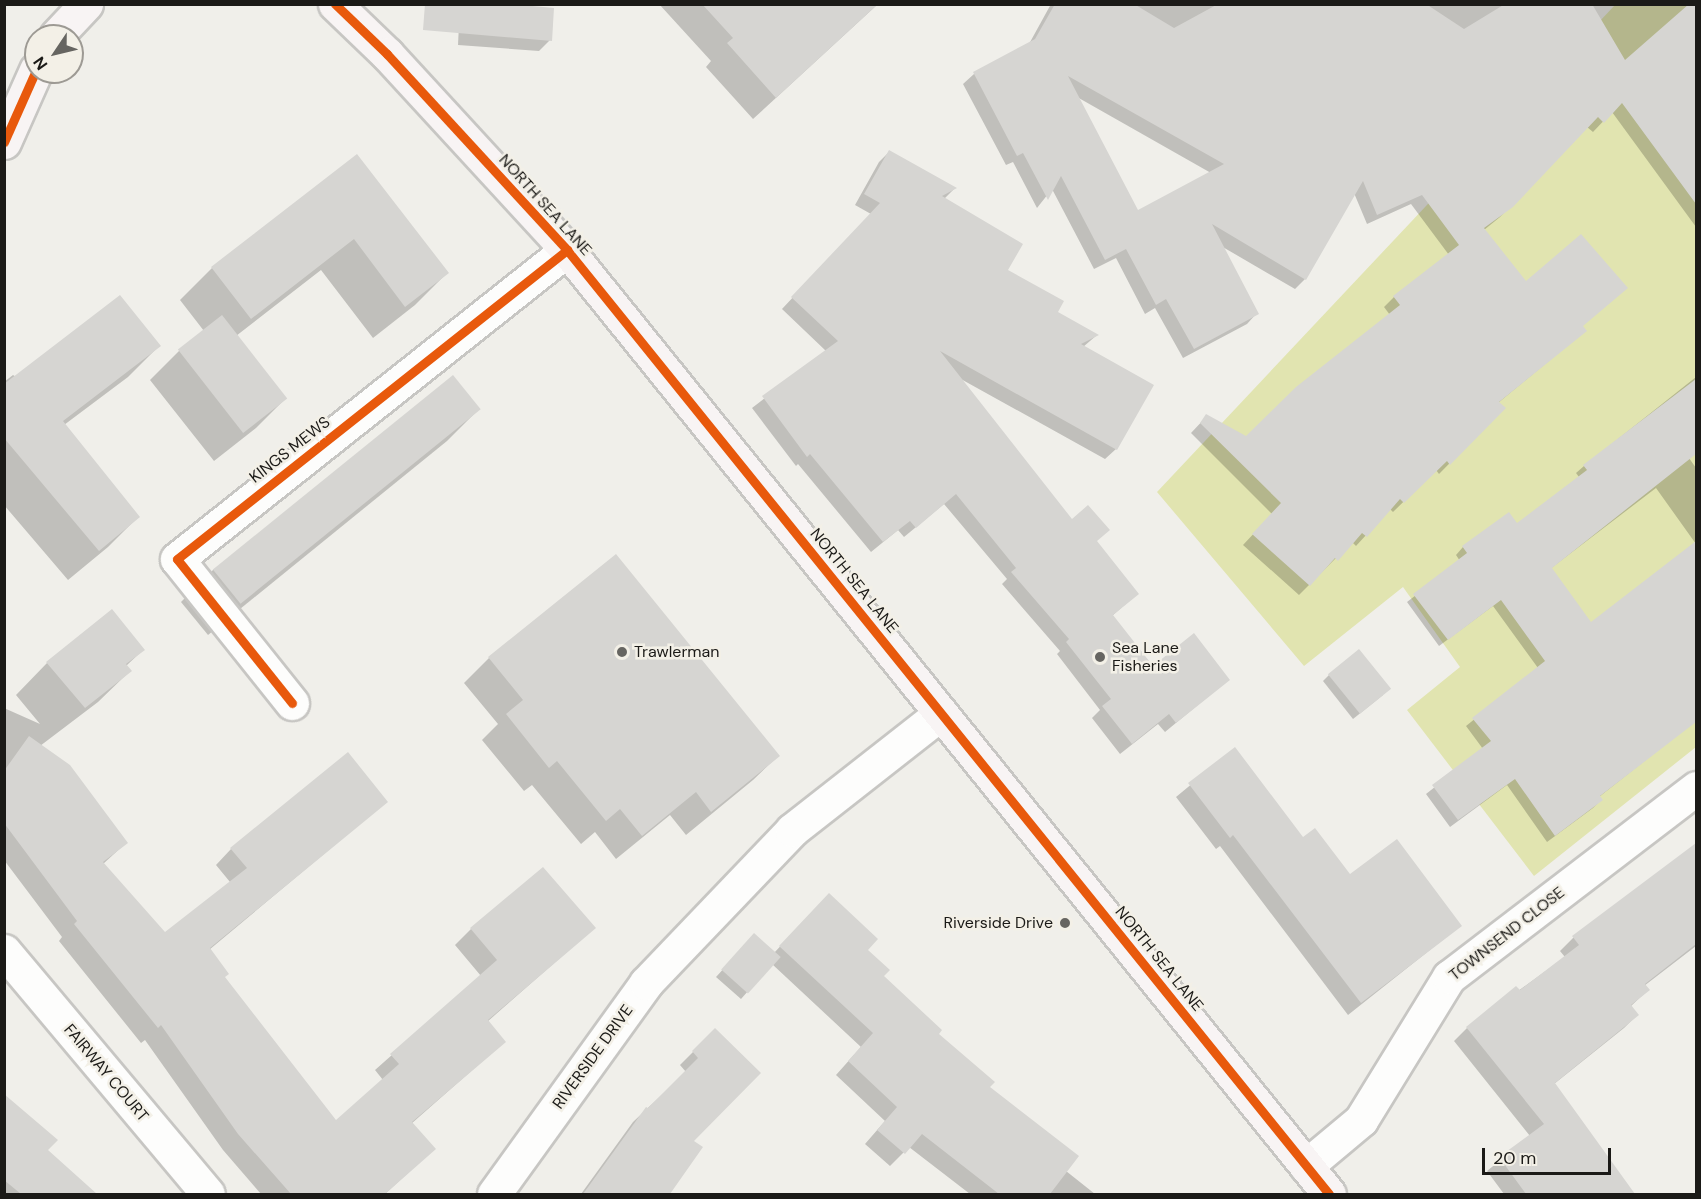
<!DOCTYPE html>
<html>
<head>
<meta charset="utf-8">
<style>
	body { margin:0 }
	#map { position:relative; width:1701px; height:1199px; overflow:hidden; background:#f0efea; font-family:"DM Sans",sans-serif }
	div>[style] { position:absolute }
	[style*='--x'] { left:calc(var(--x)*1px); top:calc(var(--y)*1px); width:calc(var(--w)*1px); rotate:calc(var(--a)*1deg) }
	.green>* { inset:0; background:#e1e4b0 }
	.shadow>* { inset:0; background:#0003 }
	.building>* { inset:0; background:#d6d5d2; transform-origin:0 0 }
	.roads { filter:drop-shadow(2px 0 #c7c6c3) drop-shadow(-2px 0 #c7c6c3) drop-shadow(0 2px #c7c6c3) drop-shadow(0 -2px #c7c6c3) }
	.street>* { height:33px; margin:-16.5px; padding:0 16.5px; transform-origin:16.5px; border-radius:16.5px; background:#fdfdfc }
	.secondary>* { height:33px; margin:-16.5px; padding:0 16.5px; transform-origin:16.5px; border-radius:16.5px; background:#f8f4f4 }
	.cycleway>* { height:9px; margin:-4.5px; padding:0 4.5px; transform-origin:4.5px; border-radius:4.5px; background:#e8590c }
	.dots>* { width:16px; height:16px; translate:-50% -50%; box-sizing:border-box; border:3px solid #f3f0e7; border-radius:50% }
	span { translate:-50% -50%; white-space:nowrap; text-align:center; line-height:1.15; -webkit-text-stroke:5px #f3f0e7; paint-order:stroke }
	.street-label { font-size:16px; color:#1b1a17 }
	.poi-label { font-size:16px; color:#1b1a17 }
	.left { translate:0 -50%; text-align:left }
	.right { translate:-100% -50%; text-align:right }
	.frame { position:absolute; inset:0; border:6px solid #1b1a17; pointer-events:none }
	.north { position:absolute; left:24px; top:24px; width:60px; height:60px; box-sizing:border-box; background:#f3f0e7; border:2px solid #9d9a94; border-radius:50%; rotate:235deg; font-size:16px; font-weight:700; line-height:24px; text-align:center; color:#1b1a17 }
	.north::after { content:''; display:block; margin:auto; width:21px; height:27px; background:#666561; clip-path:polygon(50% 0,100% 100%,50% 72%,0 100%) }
	.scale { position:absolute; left:1482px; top:1148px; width:129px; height:27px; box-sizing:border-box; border:3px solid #1b1a17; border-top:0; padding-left:8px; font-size:18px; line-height:21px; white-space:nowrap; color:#1b1a17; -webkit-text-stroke:4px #f3f0e7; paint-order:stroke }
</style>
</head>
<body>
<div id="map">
	<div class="green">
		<i style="clip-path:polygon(1615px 5px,1696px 5px,1696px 747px,1534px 876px,1407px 710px,1460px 667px,1403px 587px,1304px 666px,1157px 492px)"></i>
	</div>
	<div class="shadow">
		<i style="clip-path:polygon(460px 4px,519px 4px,550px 40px,539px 51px,458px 45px)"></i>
		<i style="clip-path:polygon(659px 4px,878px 4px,753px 119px,706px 67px,711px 61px)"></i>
		<i style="clip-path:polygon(evenodd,1051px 4px,1696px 4px,1696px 227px,1612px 112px,1593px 132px,1587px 127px,1500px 217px,1484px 230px,1525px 284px,1585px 331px,1498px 403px,1504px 408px,1439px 474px,1436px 470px,1393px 512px,1390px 509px,1356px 546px,1352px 542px,1299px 595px,1243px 545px,1272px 514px,1191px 433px,1207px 416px,1246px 438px,1390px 315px,1384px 307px,1394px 297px,1449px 255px,1411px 204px,1367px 224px,1354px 193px,1305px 279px,1295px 289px,1221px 246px,1257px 313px,1247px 324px,1183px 358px,1155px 308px,1145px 314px,1116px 258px,1094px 269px,1052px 189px,1037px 208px,1013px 162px,1006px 165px,963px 84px,974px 74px,1029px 44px,1051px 4px,1077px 97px,1211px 173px,1137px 212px,1077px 97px)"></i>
		<i style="clip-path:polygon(889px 152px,954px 189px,944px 199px,1006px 271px,1056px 312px,1097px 335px,1083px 347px,1116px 449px,1105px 459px,959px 378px,1071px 522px,1096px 542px,1137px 594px,1112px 616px,1153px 668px,1228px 680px,1165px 732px,1158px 724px,1120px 754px,1092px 718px,1100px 710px,1057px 654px,1060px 651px,1002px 584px,1007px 579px,944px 504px,904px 537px,898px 530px,871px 552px,798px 464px,796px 466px,752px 408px,826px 351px,782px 309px,871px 214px,855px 205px,879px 162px)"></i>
		<i style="clip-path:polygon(357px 156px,447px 273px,415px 305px,373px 338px,321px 270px,236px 336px,285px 399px,256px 428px,214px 461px,150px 380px,179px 351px,204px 331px,180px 300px,212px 268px)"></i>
		<i style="clip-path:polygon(159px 346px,128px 377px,64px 425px,138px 517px,108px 547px,68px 580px,4px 505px,4px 382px,13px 375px,16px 377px)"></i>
		<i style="clip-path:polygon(evenodd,1696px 377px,1696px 452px,1689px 458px,1696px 468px,1696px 720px,1599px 797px,1601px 800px,1593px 808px,1547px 842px,1507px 785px,1450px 827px,1426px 794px,1483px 749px,1466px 726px,1538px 668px,1493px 606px,1439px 646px,1407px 602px,1460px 561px,1456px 555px,1463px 547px,1516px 525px,1579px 477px,1576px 473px,1584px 466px,1696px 377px,1656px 488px,1696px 544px,1591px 624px,1550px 569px,1656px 488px)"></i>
		<i style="clip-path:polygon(479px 409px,447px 441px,208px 635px,181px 602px,213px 570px)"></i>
		<i style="clip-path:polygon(616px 556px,778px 756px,753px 780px,686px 835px,670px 815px,616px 859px,595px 832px,581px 844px,532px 785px,524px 791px,482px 740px,498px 724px,464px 683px,489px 658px)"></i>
		<i style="clip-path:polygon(143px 650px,126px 666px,130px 671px,98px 702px,40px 746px,126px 843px,103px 864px,165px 934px,230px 882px,216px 865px,231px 849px,386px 802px,209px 950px,224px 977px,335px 1122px,383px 1080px,375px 1070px,481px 976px,455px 945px,471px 929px,594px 928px,487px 1022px,504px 1042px,411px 1124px,434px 1149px,385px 1194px,261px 1194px,223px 1150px,145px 1040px,141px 1043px,59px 941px,62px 937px,4px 860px,4px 708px,40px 724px,16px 695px,47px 663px)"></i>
		<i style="clip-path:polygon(1329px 675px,1383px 695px,1353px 719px,1323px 681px)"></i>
		<i style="clip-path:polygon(1234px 749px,1303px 839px,1350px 876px,1460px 926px,1348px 1015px,1220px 846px,1216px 849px,1176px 797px)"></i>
		<i style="clip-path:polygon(1696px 844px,1696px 946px,1644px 986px,1648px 990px,1630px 1007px,1637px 1015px,1624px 1028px,1554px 1084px,1626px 1185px,1617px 1194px,1504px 1194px,1487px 1171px,1530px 1136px,1454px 1041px,1467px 1028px,1565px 957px,1560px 951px,1573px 938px)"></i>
		<i style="clip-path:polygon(816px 908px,866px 950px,882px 976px,1066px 1171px,1095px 1194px,970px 1194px,909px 1147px,890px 1166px,865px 1144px,885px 1121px,836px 1075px,861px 1047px,772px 964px,741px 999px,716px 977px,748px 942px,774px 953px)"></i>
		<i style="clip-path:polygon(715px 1030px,692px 1141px,701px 1147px,668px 1194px,581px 1194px,633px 1122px,686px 1072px,680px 1065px)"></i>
		<i style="clip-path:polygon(4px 1104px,46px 1150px,95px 1194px,4px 1194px)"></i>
	</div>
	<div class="building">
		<i style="clip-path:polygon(425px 4px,511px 4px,554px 8px,552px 41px,423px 30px)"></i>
		<i style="clip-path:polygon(702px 4px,878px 4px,776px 98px,727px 43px,733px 38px)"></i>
		<i style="clip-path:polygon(evenodd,1055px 4px,1134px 4px,1174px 28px,1218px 4px,1426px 4px,1464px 29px,1505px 4px,1592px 4px,1625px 60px,1689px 4px,1696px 4px,1696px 204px,1622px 103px,1604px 123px,1598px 117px,1513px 207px,1484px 228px,1526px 281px,1581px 234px,1628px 288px,1583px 326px,1587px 331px,1499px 402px,1506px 408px,1450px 465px,1447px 461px,1404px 503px,1400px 499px,1367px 537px,1362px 533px,1338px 561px,1335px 558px,1310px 586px,1252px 534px,1281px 503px,1200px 423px,1206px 414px,1246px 436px,1296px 387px,1400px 305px,1393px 296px,1459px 245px,1422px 195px,1377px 215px,1363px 181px,1306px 280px,1212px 224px,1259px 314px,1194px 349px,1166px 299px,1156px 305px,1126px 249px,1105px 260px,1061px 176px,1048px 200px,1023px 153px,1017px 156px,973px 72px,1035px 39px,1055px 4px,1068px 76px,1224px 164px,1138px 210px,1068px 76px)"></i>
		<i style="clip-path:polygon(889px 150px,957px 188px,942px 196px,1023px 244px,1008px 270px,1064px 301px,1058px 312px,1099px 335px,1081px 344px,1154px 385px,1117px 450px,940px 351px,1072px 519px,1088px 505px,1110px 530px,1097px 541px,1139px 594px,1113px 615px,1153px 666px,1194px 633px,1230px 680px,1176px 723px,1169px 714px,1132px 744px,1102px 706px,1111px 699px,1066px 642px,1069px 639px,1011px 572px,1016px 568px,956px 494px,916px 528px,910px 521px,883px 542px,810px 454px,807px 457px,762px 396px,838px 341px,791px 297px,880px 203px,864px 194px)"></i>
		<i style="clip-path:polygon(357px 154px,449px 273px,405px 307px,354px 239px,251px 319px,211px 267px)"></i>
		<i style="clip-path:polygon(120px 295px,161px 346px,63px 421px,140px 517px,99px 551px,4px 438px,4px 384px)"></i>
		<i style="left:222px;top:315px;width:106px;height:56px;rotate:52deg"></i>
		<i style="left:453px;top:375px;width:44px;height:309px;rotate:51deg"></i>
		<i style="clip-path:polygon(1696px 379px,1696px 454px,1552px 568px,1591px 622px,1696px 541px,1696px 722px,1600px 796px,1603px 800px,1555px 836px,1515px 779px,1458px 820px,1432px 785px,1491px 741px,1472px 718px,1545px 661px,1501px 600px,1448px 640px,1413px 594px,1467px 553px,1462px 546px,1509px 512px,1517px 523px,1587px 470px,1583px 465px)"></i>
		<i style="clip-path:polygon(616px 554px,780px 756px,711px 812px,696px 792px,642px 836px,620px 809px,606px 821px,557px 761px,549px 768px,506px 714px,523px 700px,488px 657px)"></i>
		<i style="clip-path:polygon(112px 609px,145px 650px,126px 664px,132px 671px,85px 708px,46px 662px)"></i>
		<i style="left:1359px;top:649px;width:51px;height:40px;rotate:51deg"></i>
		<i style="clip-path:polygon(29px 736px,70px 765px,128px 843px,103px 862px,165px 932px,247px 868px,230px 848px,348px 752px,388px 802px,210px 948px,229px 974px,225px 977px,336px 1120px,399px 1064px,390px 1054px,497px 960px,470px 928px,543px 867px,596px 928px,488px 1020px,506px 1042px,412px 1122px,436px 1149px,385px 1194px,291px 1194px,238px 1134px,161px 1025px,158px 1028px,74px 924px,77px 921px,4px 823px,4px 771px)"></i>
		<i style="clip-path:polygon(1235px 747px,1303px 837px,1315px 828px,1350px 874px,1397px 839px,1462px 926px,1361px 1003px,1233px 835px,1230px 838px,1188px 783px)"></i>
		<i style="clip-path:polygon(1696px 843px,1696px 944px,1645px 984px,1650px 990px,1631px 1005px,1639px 1015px,1555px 1083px,1635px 1194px,1526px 1194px,1499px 1157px,1544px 1124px,1466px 1027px,1516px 986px,1520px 990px,1579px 945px,1572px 936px)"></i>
		<i style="clip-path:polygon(829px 893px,878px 939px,868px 950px,890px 970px,884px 976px,942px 1030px,939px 1034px,995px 1082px,990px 1087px,1079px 1156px,1050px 1194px,999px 1194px,922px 1134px,905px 1154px,877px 1130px,897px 1107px,848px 1061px,873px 1033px,779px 946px)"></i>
		<i style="left:754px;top:933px;width:36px;height:49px;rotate:42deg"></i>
		<i style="clip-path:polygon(715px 1028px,761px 1073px,694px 1141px,703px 1147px,670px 1194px,583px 1194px,646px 1107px,648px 1108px,698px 1058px,692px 1051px)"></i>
		<i style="clip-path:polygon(4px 1094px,58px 1140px,48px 1150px,97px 1194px,21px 1194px,4px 1180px)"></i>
	</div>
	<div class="roads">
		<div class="street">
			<i style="--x:292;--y:703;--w:184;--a:-128.6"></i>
			<i style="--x:177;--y:559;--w:498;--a:-38.4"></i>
			<i style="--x:4;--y:951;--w:317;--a:50"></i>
			<i style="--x:1306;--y:1166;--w:72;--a:-39.9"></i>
			<i style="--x:1361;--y:1120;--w:168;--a:-58.4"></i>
			<i style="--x:1449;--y:977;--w:311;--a:-37.4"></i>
			<i style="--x:494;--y:1194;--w:260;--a:-54.2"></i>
			<i style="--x:646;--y:983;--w:211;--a:-46.3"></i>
			<i style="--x:792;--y:830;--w:189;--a:-38.1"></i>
		</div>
		<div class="secondary">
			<i style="--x:335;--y:4;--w:72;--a:43.9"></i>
			<i style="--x:387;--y:54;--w:266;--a:47.4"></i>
			<i style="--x:567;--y:250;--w:1213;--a:51.09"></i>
			<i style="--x:56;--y:36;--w:44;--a:-46.8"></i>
			<i style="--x:4;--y:142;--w:79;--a:-66"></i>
		</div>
	</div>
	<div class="cycleway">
		<i style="--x:335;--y:4;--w:72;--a:43.9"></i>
		<i style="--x:387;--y:54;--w:266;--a:47.4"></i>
		<i style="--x:567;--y:250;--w:1213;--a:51.09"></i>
		<i style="--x:4;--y:142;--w:79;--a:-66"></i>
		<i style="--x:292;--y:703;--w:184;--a:-128.6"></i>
		<i style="--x:177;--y:559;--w:498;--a:-38.4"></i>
	</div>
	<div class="dots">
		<i style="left:622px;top:652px;background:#666561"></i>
		<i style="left:1100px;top:657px;background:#666561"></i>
		<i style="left:1065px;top:923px;background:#666561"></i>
	</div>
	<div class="street-label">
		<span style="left:545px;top:205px;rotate:48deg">NORTH SEA LANE</span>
		<span style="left:290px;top:450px;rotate:-38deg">KINGS MEWS</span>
		<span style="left:854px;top:581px;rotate:51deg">NORTH SEA LANE</span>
		<span style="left:1507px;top:934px;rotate:-38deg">TOWNSEND CLOSE</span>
		<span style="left:1159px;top:959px;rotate:51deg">NORTH SEA LANE</span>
		<span style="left:593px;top:1057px;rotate:-54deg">RIVERSIDE DRIVE</span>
		<span style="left:106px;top:1073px;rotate:50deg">FAIRWAY COURT</span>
	</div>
	<div class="poi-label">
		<span class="left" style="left:1112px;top:657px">Sea Lane<br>Fisheries</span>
		<span class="left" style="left:634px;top:652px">Trawlerman</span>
		<span class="right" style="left:1053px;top:923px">Riverside Drive</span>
	</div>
	<div class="frame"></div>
	<div class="north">N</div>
	<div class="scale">20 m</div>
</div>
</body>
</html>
